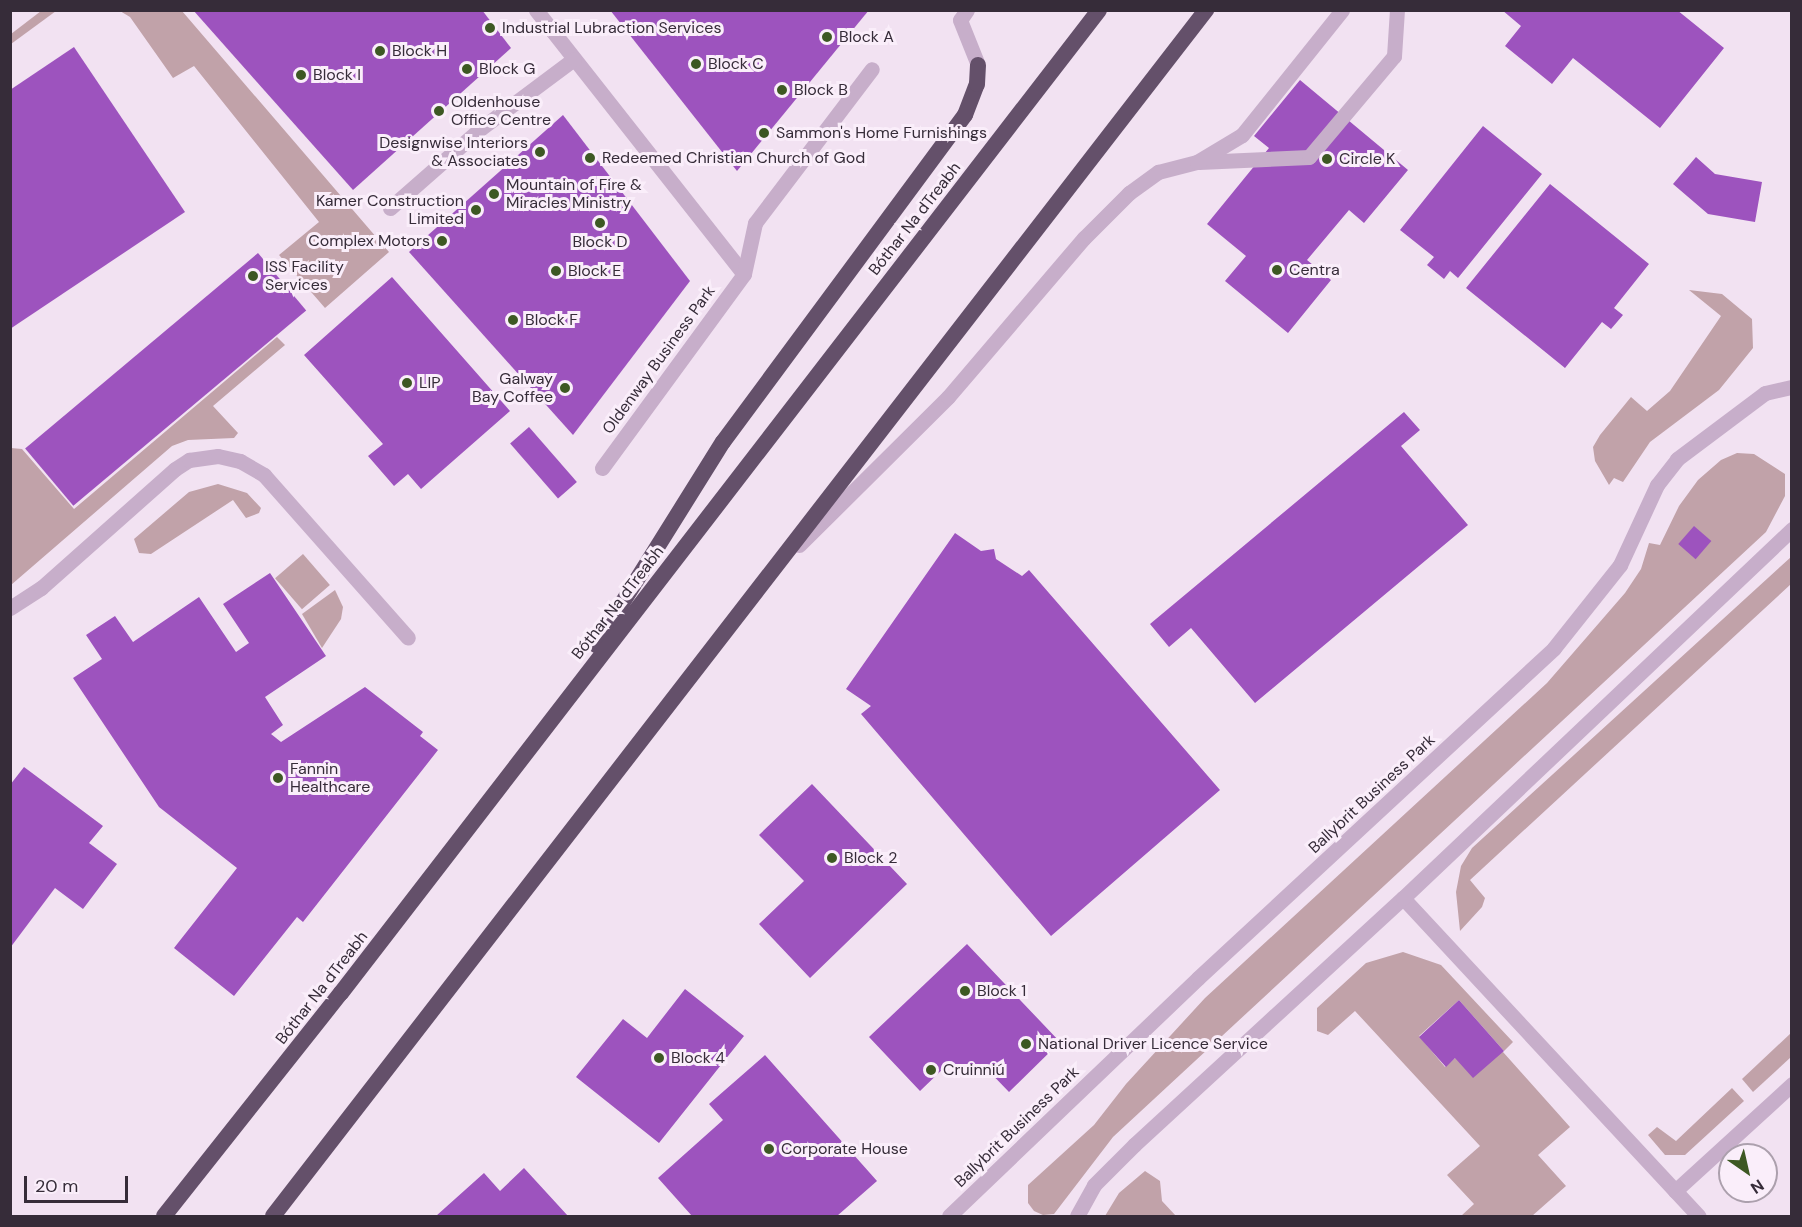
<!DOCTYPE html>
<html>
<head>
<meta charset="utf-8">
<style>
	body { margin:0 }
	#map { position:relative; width:1802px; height:1227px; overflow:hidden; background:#f2e2f2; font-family:"DM Sans",sans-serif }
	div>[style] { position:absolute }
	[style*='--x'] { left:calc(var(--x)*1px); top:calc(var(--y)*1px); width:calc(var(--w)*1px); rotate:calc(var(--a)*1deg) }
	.green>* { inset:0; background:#c1a2a9; transform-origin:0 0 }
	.building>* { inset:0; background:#9d53be; transform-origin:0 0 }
	.service>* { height:15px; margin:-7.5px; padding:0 7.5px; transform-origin:7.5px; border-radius:7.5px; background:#c7aeca }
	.minor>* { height:15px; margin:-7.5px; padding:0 7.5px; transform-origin:7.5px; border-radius:7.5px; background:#c7aeca }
	.trunk>* { height:16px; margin:-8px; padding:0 8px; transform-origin:8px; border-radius:8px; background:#64506a }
	.dots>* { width:16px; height:16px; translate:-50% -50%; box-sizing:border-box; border:3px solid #faeefa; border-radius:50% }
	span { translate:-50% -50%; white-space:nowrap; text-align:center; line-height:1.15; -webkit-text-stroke:6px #faeefa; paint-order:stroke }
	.poi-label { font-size:16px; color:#362c39 }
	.left { translate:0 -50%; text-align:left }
	.right { translate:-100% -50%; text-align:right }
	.street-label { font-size:16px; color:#362c39 }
	.frame { position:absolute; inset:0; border:12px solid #362c39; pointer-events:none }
	.north { position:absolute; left:1718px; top:1143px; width:60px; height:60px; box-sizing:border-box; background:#faeefa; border:2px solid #aca0ad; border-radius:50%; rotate:146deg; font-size:16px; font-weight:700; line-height:24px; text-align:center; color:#362c39 }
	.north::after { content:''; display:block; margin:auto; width:21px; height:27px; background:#3d5823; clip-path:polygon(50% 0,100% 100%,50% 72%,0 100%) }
	.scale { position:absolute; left:24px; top:1176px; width:104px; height:27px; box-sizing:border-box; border:3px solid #362c39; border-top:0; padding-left:8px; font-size:18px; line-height:21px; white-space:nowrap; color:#362c39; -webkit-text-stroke:4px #faeefa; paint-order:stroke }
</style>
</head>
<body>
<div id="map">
	<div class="green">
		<i style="clip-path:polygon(41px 11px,56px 11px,11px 44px,11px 34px)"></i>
		<i style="clip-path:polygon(120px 11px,182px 11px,389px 252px,325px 308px,279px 255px,319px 222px,194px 66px,173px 78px,130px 17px)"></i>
		<i style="clip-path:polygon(1689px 290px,1722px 294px,1752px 319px,1753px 348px,1719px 390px,1650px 442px,1623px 482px,1614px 478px,1609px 485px,1595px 461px,1593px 447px,1600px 435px,1631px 397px,1647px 411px,1670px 391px,1721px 316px)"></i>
		<i style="clip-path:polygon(277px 337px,285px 345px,213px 406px,238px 433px,234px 438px,188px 440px,172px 446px,11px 585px,11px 448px,22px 449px,74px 509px)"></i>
		<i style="clip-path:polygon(1737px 453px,1754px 454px,1785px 474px,1785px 496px,1766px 532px,1113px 1137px,1054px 1214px,1043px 1215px,1034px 1211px,1028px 1203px,1028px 1185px,1094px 1125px,1126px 1084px,1205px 998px,1547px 683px,1625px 593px,1641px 569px,1649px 543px,1660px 545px,1679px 506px,1698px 480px,1721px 460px)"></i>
		<i style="clip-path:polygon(218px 484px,247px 493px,261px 508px,259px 513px,246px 518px,233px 500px,151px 554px,139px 553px,134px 539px,189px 492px)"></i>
		<i style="left:303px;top:554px;width:41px;height:37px;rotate:49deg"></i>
		<i style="clip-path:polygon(1791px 557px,1791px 584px,1470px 880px,1485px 898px,1482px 907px,1460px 931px,1456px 892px,1461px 866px,1472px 848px)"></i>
		<i style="clip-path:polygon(335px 590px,343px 607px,341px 619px,322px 648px,302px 614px)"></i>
		<i style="clip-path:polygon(1403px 952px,1441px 965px,1513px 1042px,1504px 1051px,1459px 1000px,1419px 1036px,1445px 1067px,1455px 1058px,1503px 1052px,1570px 1127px,1538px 1155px,1566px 1186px,1532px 1216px,1461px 1216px,1474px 1204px,1447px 1175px,1480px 1146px,1355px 1011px,1328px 1035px,1317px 1031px,1317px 1008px,1366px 963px)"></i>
		<i style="clip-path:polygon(1791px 1033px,1791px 1057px,1753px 1092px,1742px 1079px)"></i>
		<i style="clip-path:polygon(1732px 1088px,1744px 1101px,1685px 1155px,1665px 1155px,1648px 1135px,1657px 1127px,1676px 1141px)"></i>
		<i style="clip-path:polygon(1145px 1171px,1160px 1181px,1162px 1201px,1176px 1216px,1105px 1216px,1119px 1193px)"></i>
	</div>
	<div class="building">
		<i style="clip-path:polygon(193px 10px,482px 10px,511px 48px,353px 190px)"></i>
		<i style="clip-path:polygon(610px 10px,869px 10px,737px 171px)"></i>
		<i style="clip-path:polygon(1502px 10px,1677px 10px,1724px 48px,1660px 128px,1573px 58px,1552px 84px,1505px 46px,1521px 26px)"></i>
		<i style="clip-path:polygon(74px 47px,185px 212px,10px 329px,10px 90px)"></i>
		<i style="clip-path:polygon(1300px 80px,1408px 170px,1364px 223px,1349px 210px,1307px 260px,1331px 280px,1288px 333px,1225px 281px,1246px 256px,1207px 224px,1269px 148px,1254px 136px)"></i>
		<i style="clip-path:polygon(563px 115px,690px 281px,573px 435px,409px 252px)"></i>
		<i style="clip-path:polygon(1483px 126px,1542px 174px,1458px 278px,1450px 271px,1444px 279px,1427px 265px,1434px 257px,1400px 230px)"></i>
		<i style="clip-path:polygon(1696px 157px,1715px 174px,1762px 182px,1755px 222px,1708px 214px,1673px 184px)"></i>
		<i style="clip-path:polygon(1550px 184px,1649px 264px,1614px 308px,1623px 315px,1611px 329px,1602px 322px,1565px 368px,1466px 288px)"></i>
		<i style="left:258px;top:253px;width:75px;height:304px;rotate:50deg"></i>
		<i style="clip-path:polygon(392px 277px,510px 411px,421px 489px,408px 474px,394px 486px,368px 456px,383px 444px,304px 355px)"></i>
		<i style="clip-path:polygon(1404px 412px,1420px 430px,1401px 446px,1468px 525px,1255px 703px,1191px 628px,1169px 647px,1150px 624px)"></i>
		<i style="left:529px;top:427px;width:73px;height:25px;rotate:49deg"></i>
		<i style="left:1694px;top:526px;width:23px;height:24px;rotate:41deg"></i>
		<i style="clip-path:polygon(955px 533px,981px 551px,994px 549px,996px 559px,1022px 576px,1029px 570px,1220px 790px,1051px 936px,861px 714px,871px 706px,846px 689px)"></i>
		<i style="clip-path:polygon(270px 573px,326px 656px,265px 697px,283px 725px,271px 734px,281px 742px,365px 687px,423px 732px,420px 736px,438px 750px,303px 922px,297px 917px,234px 996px,174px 948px,237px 868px,159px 807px,73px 678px,102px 659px,86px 635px,115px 616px,133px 642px,199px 597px,236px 652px,249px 643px,223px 604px)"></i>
		<i style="clip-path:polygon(24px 767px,103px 826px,89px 843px,117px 864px,83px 909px,55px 888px,10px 948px,10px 785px)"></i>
		<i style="clip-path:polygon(812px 784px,907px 884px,810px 978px,759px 924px,804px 881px,759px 835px)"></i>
		<i style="clip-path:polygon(967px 944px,1060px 1042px,1009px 1092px,982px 1064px,947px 1065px,920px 1091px,869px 1037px)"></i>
		<i style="clip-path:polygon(685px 989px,744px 1036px,659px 1143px,576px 1077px,623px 1019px,647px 1038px)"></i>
		<i style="clip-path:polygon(1459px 1000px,1504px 1051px,1473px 1078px,1455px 1058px,1446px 1067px,1419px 1037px)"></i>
		<i style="clip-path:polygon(765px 1055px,877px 1181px,837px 1216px,692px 1216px,658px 1178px,723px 1120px,709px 1104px)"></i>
		<i style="clip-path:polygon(524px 1168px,568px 1216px,436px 1216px,484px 1173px,500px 1191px)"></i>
	</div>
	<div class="service">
		<i style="--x:536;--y:10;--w:336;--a:51.8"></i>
		<i style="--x:967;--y:10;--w:12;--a:125"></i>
		<i style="--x:960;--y:20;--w:48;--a:68.2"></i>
		<i style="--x:1199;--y:162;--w:110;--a:-2.6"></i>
		<i style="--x:1309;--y:157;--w:132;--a:-49.9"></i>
		<i style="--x:1394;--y:56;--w:46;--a:-86.3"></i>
		<i style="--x:390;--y:208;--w:120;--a:-41.3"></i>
		<i style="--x:480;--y:129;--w:117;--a:-36.7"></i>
		<i style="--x:602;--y:468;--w:240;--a:-53.8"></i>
		<i style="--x:744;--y:274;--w:52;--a:-77.8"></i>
		<i style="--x:755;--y:223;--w:193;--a:-52.8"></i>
		<i style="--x:799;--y:545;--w:210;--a:-44.8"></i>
		<i style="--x:948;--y:397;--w:209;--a:-49.5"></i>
		<i style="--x:1084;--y:238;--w:64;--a:-45"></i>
		<i style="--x:1129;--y:193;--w:36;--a:-36"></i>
		<i style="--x:1158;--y:172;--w:40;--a:-14.4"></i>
		<i style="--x:1197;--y:162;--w:52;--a:-31"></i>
		<i style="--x:1242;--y:135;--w:160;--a:-51.3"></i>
		<i style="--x:1403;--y:898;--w:434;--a:47.1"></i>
		<i style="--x:1675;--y:1191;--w:159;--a:-42.4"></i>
		<i style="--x:1077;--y:1216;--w:35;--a:-61"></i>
		<i style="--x:1094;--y:1185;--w:57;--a:-45"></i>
		<i style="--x:1134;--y:1145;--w:365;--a:-42.6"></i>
		<i style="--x:1403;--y:898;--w:536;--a:-43.49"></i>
	</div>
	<div class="minor">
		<i style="--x:10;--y:608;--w:37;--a:-33"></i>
		<i style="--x:41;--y:588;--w:179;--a:-41.6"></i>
		<i style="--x:175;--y:469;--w:17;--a:-33"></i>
		<i style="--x:189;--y:460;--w:29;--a:-8"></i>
		<i style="--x:218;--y:456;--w:23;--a:13"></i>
		<i style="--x:240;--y:461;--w:28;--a:30"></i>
		<i style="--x:264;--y:475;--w:217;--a:48.5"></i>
		<i style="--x:949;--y:1216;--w:344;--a:-43.7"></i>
		<i style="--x:1198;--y:978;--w:485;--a:-42.8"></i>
		<i style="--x:1554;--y:648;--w:106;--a:-51.5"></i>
		<i style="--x:1620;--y:565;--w:88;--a:-65.2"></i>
		<i style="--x:1657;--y:485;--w:33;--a:-52"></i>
		<i style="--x:1677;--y:459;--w:110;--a:-36.9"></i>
		<i style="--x:1765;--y:393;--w:28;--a:-13"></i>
	</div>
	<div class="trunk">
		<i style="--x:596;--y:645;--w:239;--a:-58"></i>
		<i style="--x:723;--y:442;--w:407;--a:-53.5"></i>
		<i style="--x:965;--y:115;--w:33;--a:-69"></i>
		<i style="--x:977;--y:84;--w:19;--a:-87"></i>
		<i style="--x:164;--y:1216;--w:285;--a:-51.6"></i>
		<i style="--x:341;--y:993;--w:1241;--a:-52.36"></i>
		<i style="--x:273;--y:1216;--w:1525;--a:-52.27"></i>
	</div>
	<div class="dots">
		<i style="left:490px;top:28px;background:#3d5823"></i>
		<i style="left:827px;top:37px;background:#3d5823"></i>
		<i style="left:380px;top:51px;background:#3d5823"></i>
		<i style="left:696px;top:64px;background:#3d5823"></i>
		<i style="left:467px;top:69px;background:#3d5823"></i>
		<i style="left:301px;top:75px;background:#3d5823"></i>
		<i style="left:782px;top:90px;background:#3d5823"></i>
		<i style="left:439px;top:111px;background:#3d5823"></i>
		<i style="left:764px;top:133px;background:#3d5823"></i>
		<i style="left:540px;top:152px;background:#3d5823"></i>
		<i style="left:590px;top:158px;background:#3d5823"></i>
		<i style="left:1327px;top:159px;background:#3d5823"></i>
		<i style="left:494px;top:194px;background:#3d5823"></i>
		<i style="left:476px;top:210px;background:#3d5823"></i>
		<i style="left:600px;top:223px;background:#3d5823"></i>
		<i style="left:442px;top:241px;background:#3d5823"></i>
		<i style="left:1277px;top:270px;background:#3d5823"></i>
		<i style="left:556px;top:271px;background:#3d5823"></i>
		<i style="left:253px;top:276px;background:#3d5823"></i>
		<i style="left:513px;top:320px;background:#3d5823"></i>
		<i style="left:407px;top:383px;background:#3d5823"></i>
		<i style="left:565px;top:388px;background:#3d5823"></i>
		<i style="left:278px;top:778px;background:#3d5823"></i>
		<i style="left:832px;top:858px;background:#3d5823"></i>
		<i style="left:965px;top:991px;background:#3d5823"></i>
		<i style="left:1026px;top:1044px;background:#3d5823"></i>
		<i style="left:659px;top:1058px;background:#3d5823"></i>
		<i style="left:931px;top:1070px;background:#3d5823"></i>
		<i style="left:769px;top:1149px;background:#3d5823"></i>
	</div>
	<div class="poi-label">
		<span class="left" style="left:502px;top:28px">Industrial Lubraction Services</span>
		<span class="left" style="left:839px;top:37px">Block A</span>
		<span class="left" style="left:392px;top:51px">Block H</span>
		<span class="left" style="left:708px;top:64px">Block C</span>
		<span class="left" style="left:479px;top:69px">Block G</span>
		<span class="left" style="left:313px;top:75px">Block I</span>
		<span class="left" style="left:794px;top:90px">Block B</span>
		<span class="left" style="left:451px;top:111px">Oldenhouse<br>Office Centre</span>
		<span class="left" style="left:776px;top:133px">Sammon's Home Furnishings</span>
		<span class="right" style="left:528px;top:152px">Designwise Interiors<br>&amp; Associates</span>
		<span class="left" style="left:602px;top:158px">Redeemed Christian Church of God</span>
		<span class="left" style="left:1339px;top:159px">Circle K</span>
		<span class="left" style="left:506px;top:194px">Mountain of Fire &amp;<br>Miracles Ministry</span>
		<span class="right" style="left:464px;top:210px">Kamer Construction<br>Limited</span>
		<span class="right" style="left:430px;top:241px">Complex Motors</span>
		<span style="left:600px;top:242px">Block D</span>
		<span class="left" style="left:265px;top:276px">ISS Facility<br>Services</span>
		<span class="left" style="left:1289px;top:270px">Centra</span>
		<span class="left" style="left:568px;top:271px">Block E</span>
		<span class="left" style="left:525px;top:320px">Block F</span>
		<span class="right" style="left:553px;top:388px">Galway<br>Bay Coffee</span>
		<span class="left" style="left:419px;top:383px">LIP</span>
		<span class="left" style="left:290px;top:778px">Fannin<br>Healthcare</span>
		<span class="left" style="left:844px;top:858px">Block 2</span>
		<span class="left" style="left:977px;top:991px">Block 1</span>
		<span class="left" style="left:1038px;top:1044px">National Driver Licence Service</span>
		<span class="left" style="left:671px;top:1058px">Block 4</span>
		<span class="left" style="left:943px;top:1070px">Cruinniú</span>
		<span class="left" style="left:781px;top:1149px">Corporate House</span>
	</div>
	<div class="street-label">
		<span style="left:915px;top:219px;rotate:-52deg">Bóthar Na dTreabh</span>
		<span style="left:659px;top:360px;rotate:-54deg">Oldenway Business Park</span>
		<span style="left:618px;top:603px;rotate:-52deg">Bóthar Na dTreabh</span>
		<span style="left:1372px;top:794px;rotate:-43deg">Ballybrit Business Park</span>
		<span style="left:322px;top:988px;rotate:-52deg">Bóthar Na dTreabh</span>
		<span style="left:1017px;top:1127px;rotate:-44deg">Ballybrit Business Park</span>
	</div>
	<div class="frame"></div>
	<div class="north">N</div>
	<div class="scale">20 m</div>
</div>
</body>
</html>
